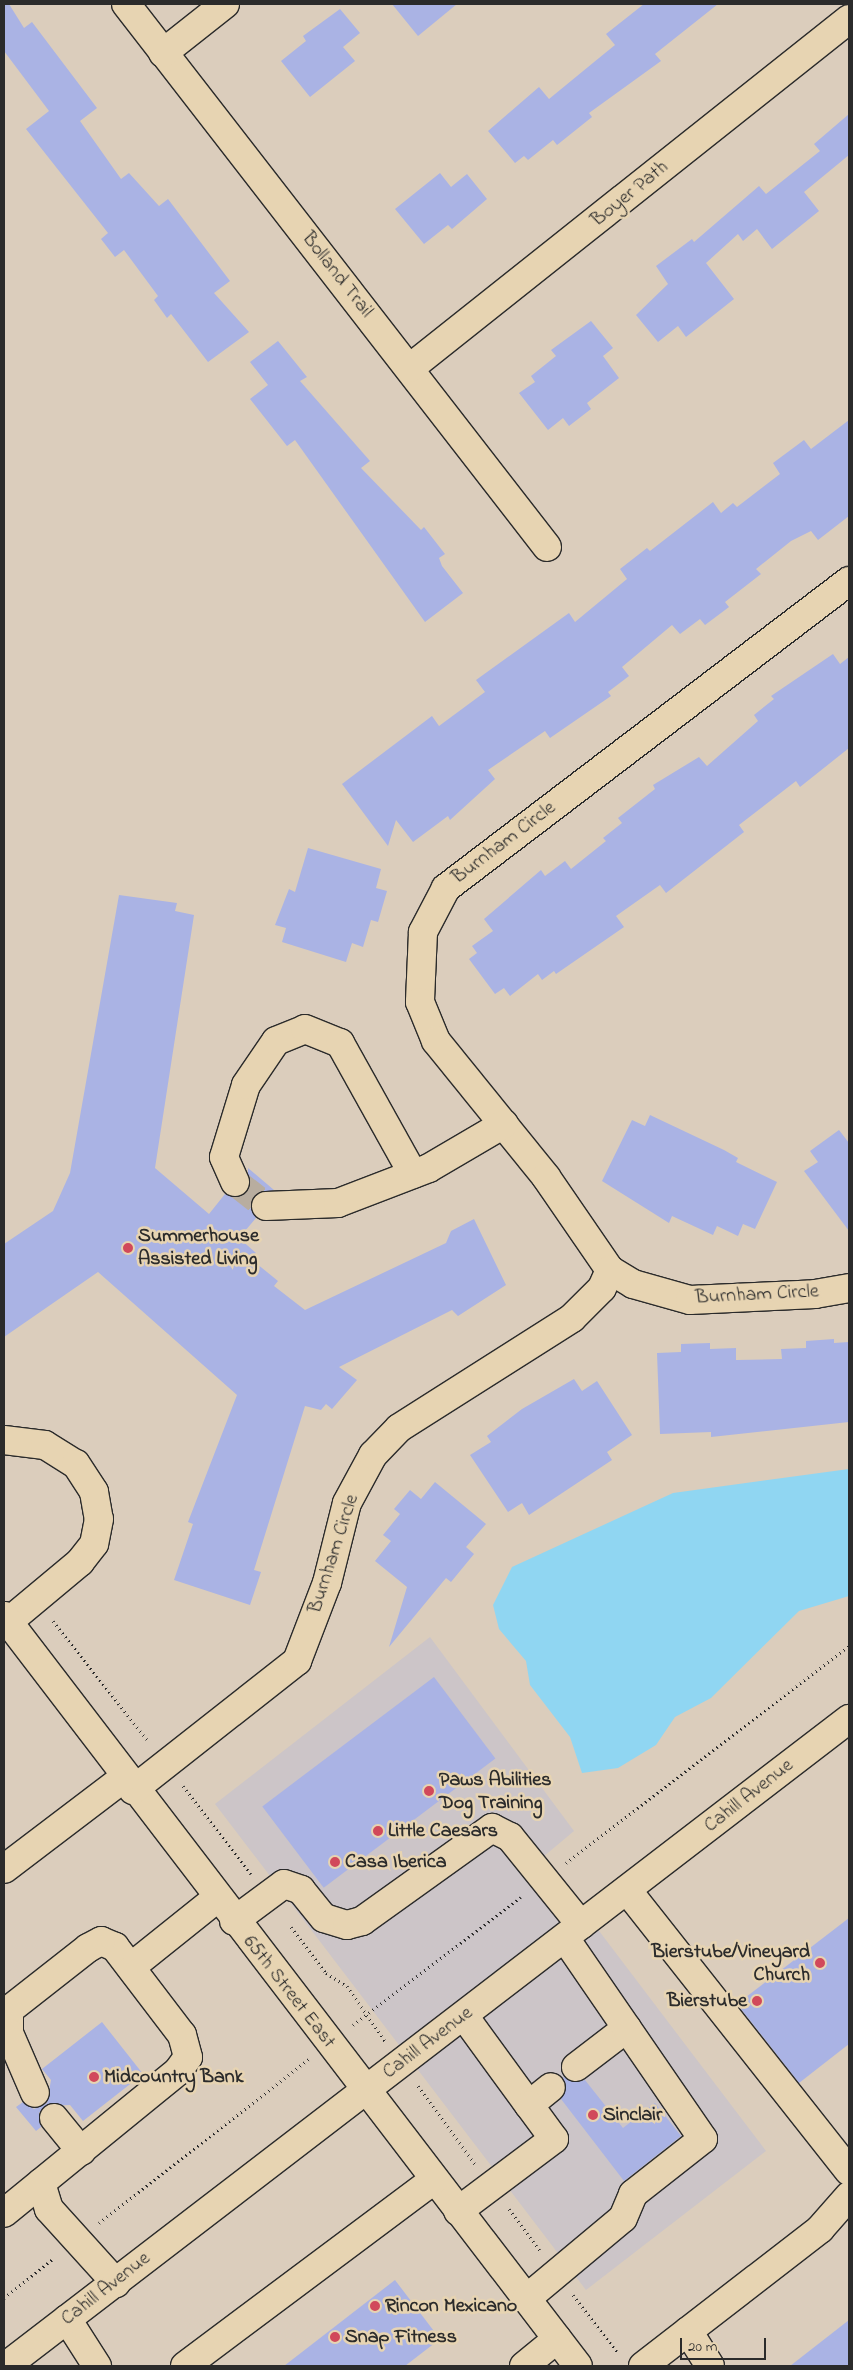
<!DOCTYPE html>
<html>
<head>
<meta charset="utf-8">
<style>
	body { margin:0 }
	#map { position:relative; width:853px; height:2370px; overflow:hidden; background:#dbcdbc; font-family:"Indie Flower",sans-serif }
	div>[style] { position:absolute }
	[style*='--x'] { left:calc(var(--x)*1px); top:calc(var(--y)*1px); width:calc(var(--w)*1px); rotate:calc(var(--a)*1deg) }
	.built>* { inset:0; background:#ccc5c8 }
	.water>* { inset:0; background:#90d6f2 }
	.building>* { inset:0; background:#aab3e4; transform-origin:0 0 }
	.minor-tunnel>* { height:28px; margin-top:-14px; transform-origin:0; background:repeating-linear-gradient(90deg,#b8ad9f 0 28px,transparent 0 42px) }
	.path>* { height:3px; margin-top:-1.5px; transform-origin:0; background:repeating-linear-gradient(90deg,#2b2b2b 0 1px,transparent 0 5px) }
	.roads { filter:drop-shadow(1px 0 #2b2b2b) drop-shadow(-1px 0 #2b2b2b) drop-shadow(0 1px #2b2b2b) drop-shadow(0 -1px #2b2b2b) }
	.minor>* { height:28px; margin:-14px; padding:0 14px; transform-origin:14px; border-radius:14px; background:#e7d4b2 }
	.dots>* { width:14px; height:14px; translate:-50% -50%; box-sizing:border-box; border:2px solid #e7d4b2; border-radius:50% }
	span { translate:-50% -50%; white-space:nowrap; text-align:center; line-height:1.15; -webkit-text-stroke:5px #e7d4b2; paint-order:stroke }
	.street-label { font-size:20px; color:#2b2b2b }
	.poi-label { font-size:20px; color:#2b2b2b; font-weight:700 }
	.left { translate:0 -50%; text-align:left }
	.right { translate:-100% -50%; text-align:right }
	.frame { position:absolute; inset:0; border:5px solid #2b2b2b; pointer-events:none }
	.scale { position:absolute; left:680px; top:2338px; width:86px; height:22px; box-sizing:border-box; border:2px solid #2b2b2b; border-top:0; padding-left:6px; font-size:15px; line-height:18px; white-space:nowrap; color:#2b2b2b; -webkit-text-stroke:4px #e7d4b2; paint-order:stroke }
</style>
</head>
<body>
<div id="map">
	<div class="built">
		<i style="clip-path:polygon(430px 1637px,574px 1831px,543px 1857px,766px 2151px,586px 2290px,215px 1804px)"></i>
	</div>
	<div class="water">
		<i style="clip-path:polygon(849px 1469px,849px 1596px,799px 1611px,711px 1698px,675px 1717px,656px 1745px,618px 1768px,582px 1773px,570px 1737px,530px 1685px,526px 1661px,499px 1629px,493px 1605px,512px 1567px,673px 1493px)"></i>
	</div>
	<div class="building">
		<i style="clip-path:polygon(4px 4px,9px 4px,24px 28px,32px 22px,97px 108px,80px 121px,121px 179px,129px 173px,159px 206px,168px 199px,230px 281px,214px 293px,249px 332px,208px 362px,171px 314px,167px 318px,154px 300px,158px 296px,124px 250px,115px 257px,101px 239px,108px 233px,26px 129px,49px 111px,4px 51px)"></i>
		<i style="clip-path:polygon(392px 4px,457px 4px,418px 36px)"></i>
		<i style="clip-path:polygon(644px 4px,718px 4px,655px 54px,661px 61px,589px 113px,592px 117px,557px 145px,553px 140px,528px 160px,524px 156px,515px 163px,488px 131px,539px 87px,549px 99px,599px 58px,615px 45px,606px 34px)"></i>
		<i style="clip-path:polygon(340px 9px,360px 33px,343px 47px,355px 61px,310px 97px,281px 61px,306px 41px,303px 36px)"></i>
		<i style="clip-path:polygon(849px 114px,849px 155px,804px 192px,819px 211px,772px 249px,757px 229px,743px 241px,738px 234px,706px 263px,734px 299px,686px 337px,678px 326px,658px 342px,636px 315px,668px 284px,656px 266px,692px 239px,694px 242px,759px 186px,766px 194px,820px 151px,814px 144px)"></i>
		<i style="clip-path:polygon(440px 173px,451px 187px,467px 174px,487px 199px,452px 229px,448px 225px,424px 244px,395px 209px)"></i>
		<i style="clip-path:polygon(591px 321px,613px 348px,603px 356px,619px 378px,587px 403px,591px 409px,569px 426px,563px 418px,548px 430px,519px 393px,535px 382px,531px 376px,556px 356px,551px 350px)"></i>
		<i style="clip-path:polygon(278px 341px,307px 377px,300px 381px,370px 461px,361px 468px,421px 530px,424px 527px,445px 554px,439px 558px,442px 566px,463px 593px,425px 622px,295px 440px,287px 446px,250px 399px,268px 385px,250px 362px)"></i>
		<i style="clip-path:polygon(849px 420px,849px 516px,818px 540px,811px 531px,791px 541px,756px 569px,761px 574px,725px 602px,729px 607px,705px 625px,700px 619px,680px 634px,672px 625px,622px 667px,629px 676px,608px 692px,611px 696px,550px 738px,545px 731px,488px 770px,495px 779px,450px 820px,448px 816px,413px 842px,396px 820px,388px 846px,342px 784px,432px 716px,439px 726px,485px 692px,476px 680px,569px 613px,575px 622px,627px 579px,620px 569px,647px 548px,650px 551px,713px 502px,721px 513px,733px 503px,737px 507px,780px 474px,773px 463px,804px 440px,811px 449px)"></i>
		<i style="clip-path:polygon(833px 654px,840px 664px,849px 657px,849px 748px,800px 787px,796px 781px,739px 825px,744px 832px,666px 893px,660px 885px,616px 916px,624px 927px,556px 974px,554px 971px,542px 980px,538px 974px,510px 996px,504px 988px,495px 994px,469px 959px,477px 953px,472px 946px,493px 931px,484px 919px,541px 870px,545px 876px,565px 861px,571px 869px,606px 841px,603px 838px,622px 823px,618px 818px,655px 789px,653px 785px,699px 757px,707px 766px,758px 721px,754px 715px,774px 699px,771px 696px)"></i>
		<i style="clip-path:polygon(308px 848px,381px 869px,376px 888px,387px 891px,378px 922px,371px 920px,363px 947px,352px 943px,346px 962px,282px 942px,286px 928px,275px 925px,289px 889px,295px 892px)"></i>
		<i style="clip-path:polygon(119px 895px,177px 903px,175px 911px,194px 915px,155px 1168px,209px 1214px,225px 1194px,234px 1198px,247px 1192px,248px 1168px,274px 1190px,252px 1198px,250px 1207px,256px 1218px,239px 1238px,256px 1253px,251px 1259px,278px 1281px,274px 1286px,305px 1310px,446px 1243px,451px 1231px,474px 1219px,506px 1285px,458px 1316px,452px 1310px,339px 1367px,357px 1380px,332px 1409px,326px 1404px,321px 1410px,305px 1406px,254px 1570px,261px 1572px,250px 1605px,174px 1580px,193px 1524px,188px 1522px,237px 1395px,98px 1272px,4px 1337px,4px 1244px,53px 1211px,70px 1173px)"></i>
		<i style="clip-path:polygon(650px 1115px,724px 1150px,738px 1158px,736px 1162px,777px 1182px,755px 1229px,743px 1224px,738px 1236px,717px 1226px,713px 1235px,672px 1216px,669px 1223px,602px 1181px,632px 1120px,645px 1126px)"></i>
		<i style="clip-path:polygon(839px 1130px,849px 1143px,849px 1231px,804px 1171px,818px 1162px,810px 1151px)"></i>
		<i style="clip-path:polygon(834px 1339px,834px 1343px,849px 1342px,849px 1422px,711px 1437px,711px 1432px,660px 1434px,657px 1353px,681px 1352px,681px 1344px,710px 1343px,710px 1349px,736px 1348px,736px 1360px,782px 1359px,781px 1349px,806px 1348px,806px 1341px)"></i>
		<i style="clip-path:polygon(574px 1379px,582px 1391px,597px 1381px,632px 1435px,607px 1452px,612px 1460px,529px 1515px,522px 1503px,508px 1512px,470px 1455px,491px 1442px,487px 1436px,522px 1409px)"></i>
		<i style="clip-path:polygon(435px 1482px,486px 1524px,466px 1547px,474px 1554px,451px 1582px,446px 1578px,389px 1647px,407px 1587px,375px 1561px,391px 1541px,383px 1535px,400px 1514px,394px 1509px,410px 1490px,421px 1499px)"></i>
		<i style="left:434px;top:1677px;width:102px;height:215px;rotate:53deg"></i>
		<i style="clip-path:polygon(849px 1918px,849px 2044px,799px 2083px,737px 2004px)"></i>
		<i style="clip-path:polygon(102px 2022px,143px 2074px,83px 2121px,70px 2105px,45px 2106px,39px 2113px,41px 2127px,36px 2131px,16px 2107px,23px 2102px,34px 2109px,47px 2103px,51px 2080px,42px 2069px)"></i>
		<i style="clip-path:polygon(563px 2077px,578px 2082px,585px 2080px,623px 2128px,655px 2103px,681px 2136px,624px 2181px,561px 2099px,566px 2085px)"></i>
		<i style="clip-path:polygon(395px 2280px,440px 2339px,405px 2366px,284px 2366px)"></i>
		<i style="clip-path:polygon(849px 2320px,849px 2366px,790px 2366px)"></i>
	</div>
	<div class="minor-tunnel">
		<i style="--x:235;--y:1182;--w:39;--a:38"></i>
	</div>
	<div class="path">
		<i style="--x:53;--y:1621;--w:154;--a:51.6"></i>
		<i style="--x:183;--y:1786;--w:111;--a:52.3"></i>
		<i style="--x:566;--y:1863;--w:357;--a:-37.5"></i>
		<i style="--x:291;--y:1927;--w:58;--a:52.7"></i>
		<i style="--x:326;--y:1973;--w:25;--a:32"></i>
		<i style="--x:347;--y:1986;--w:67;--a:55.4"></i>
		<i style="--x:353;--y:2025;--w:211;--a:-37.3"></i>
		<i style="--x:418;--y:2086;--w:97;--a:53.8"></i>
		<i style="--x:509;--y:2209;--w:54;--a:53.3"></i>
		<i style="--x:99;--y:2223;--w:266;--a:-38"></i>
		<i style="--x:573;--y:2295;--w:73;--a:52.2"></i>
		<i style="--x:4;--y:2298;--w:64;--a:-38.7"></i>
	</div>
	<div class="roads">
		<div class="minor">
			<i style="--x:126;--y:4;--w:687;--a:52.21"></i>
			<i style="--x:163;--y:53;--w:79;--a:-38.3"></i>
			<i style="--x:410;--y:368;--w:561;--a:-38.48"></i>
			<i style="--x:849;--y:581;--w:507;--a:142.7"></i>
			<i style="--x:446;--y:888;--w:50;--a:117.6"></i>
			<i style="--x:423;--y:932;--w:70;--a:92.5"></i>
			<i style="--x:420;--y:1002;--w:42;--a:67.7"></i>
			<i style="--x:436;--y:1041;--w:175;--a:51"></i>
			<i style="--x:546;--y:1177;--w:113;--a:55.5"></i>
			<i style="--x:610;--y:1270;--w:27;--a:31"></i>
			<i style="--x:633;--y:1284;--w:59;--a:15.7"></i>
			<i style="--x:690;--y:1300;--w:125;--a:-2.7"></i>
			<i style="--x:815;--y:1294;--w:35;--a:-10"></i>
			<i style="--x:235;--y:1182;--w:27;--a:-114"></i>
			<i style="--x:224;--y:1157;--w:75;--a:-73"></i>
			<i style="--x:246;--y:1085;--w:53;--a:-55.7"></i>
			<i style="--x:276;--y:1041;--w:31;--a:-22"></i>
			<i style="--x:305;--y:1029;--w:38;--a:22"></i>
			<i style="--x:340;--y:1043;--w:150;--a:60.9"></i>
			<i style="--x:266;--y:1206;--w:72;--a:-2.4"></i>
			<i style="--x:338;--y:1203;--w:97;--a:-21"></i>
			<i style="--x:429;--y:1168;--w:87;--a:-30.4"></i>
			<i style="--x:4;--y:1440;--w:41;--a:7"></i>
			<i style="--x:45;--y:1445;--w:36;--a:32"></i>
			<i style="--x:76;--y:1464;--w:33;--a:57"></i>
			<i style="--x:94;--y:1492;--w:27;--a:80"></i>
			<i style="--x:99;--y:1519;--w:25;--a:101"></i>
			<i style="--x:94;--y:1544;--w:23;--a:128"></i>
			<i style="--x:80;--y:1562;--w:94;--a:140.2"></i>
			<i style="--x:4;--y:1616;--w:944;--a:52.57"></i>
			<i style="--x:133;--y:1790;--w:209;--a:-38.2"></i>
			<i style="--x:297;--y:1661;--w:84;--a:-69"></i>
			<i style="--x:327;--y:1583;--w:82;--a:-76"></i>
			<i style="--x:347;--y:1503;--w:55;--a:-61.6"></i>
			<i style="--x:373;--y:1455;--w:37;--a:-46"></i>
			<i style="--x:399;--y:1428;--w:205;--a:-32.4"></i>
			<i style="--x:572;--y:1318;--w:42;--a:-45"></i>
			<i style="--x:602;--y:1288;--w:20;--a:-66"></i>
			<i style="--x:4;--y:1869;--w:151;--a:-37.2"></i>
			<i style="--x:627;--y:1890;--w:358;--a:51.7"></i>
			<i style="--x:234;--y:1921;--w:62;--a:-36.5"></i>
			<i style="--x:284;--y:1884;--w:18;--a:19"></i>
			<i style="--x:301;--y:1890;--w:36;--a:51"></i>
			<i style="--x:324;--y:1918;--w:24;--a:17"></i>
			<i style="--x:347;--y:1925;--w:16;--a:-15"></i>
			<i style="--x:362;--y:1921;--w:160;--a:-35.6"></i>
			<i style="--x:492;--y:1828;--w:20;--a:27"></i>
			<i style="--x:510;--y:1837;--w:113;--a:51.1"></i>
			<i style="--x:131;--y:1967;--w:110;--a:-38.7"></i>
			<i style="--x:464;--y:2016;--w:110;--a:53.9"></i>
			<i style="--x:529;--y:2105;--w:28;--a:-39"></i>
			<i style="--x:576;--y:2067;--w:64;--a:-37.4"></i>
			<i style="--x:54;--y:2118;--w:43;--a:50.7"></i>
			<i style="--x:41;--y:2183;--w:27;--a:73"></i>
			<i style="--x:49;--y:2209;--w:100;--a:47.8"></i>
			<i style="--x:458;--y:2211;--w:120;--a:-36.9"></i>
			<i style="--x:554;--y:2139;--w:42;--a:-126.3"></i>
			<i style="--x:4;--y:2213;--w:225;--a:-39.2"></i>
			<i style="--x:178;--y:2071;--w:17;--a:-54"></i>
			<i style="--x:188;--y:2057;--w:23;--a:-105"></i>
			<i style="--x:182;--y:2035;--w:111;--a:-127.3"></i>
			<i style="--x:115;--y:1947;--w:15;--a:-157"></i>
			<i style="--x:101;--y:1941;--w:15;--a:152"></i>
			<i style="--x:88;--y:1948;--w:100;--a:141.9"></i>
			<i style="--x:9;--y:2010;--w:23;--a:90"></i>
			<i style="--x:9;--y:2033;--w:65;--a:66.6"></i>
			<i style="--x:526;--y:2299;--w:126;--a:-39.9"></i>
			<i style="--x:623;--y:2218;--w:26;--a:-67"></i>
			<i style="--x:633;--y:2194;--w:89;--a:-38.2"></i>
			<i style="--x:703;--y:2139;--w:244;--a:-124.5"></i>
			<i style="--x:67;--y:2319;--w:56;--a:57.4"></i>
			<i style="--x:688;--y:2331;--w:41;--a:57.8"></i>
			<i style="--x:6;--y:2366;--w:1063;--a:-37.51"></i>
			<i style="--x:185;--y:2366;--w:311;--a:-36.8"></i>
			<i style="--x:524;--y:2366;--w:43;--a:-39.3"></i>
			<i style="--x:643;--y:2366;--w:224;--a:-37.7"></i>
			<i style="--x:820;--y:2229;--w:44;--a:-48.7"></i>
		</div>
	</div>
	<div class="dots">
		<i style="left:128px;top:1248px;background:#d1495b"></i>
		<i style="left:429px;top:1791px;background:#d1495b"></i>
		<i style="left:378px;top:1831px;background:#d1495b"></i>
		<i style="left:335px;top:1862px;background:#d1495b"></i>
		<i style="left:820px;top:1963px;background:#d1495b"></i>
		<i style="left:757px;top:2001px;background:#d1495b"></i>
		<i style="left:94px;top:2077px;background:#d1495b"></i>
		<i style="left:593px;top:2115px;background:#d1495b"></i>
		<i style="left:375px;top:2306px;background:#d1495b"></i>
		<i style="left:335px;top:2337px;background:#d1495b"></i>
	</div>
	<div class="street-label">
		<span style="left:630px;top:194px;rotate:-39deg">Boyer Path</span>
		<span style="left:337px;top:275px;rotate:52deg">Bolland Trail</span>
		<span style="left:504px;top:843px;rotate:-37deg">Burnham Circle</span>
		<span style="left:757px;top:1295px;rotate:-3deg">Burnham Circle</span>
		<span style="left:334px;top:1554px;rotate:-72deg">Burnham Circle</span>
		<span style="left:749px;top:1796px;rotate:-38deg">Cahill Avenue</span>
		<span style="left:289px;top:1992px;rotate:52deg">65th Street East</span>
		<span style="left:428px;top:2043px;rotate:-37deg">Cahill Avenue</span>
		<span style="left:106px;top:2289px;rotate:-38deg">Cahill Avenue</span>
	</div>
	<div class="poi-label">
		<span class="left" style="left:138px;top:1248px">Summerhouse<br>Assisted Living</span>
		<span class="left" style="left:439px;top:1792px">Paws Abilities<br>Dog Training</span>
		<span class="left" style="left:388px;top:1831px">Little Caesars</span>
		<span class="left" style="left:345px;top:1862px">Casa Iberica</span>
		<span class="right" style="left:810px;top:1964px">Bierstube/Vineyard<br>Church</span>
		<span class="right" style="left:747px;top:2001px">Bierstube</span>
		<span class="left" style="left:104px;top:2077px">Midcountry Bank</span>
		<span class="left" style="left:603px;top:2115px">Sinclair</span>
		<span class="left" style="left:385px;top:2306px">Rincon Mexicano</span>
		<span class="left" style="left:345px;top:2337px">Snap Fitness</span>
	</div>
	<div class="frame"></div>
	<div class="scale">20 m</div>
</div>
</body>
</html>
